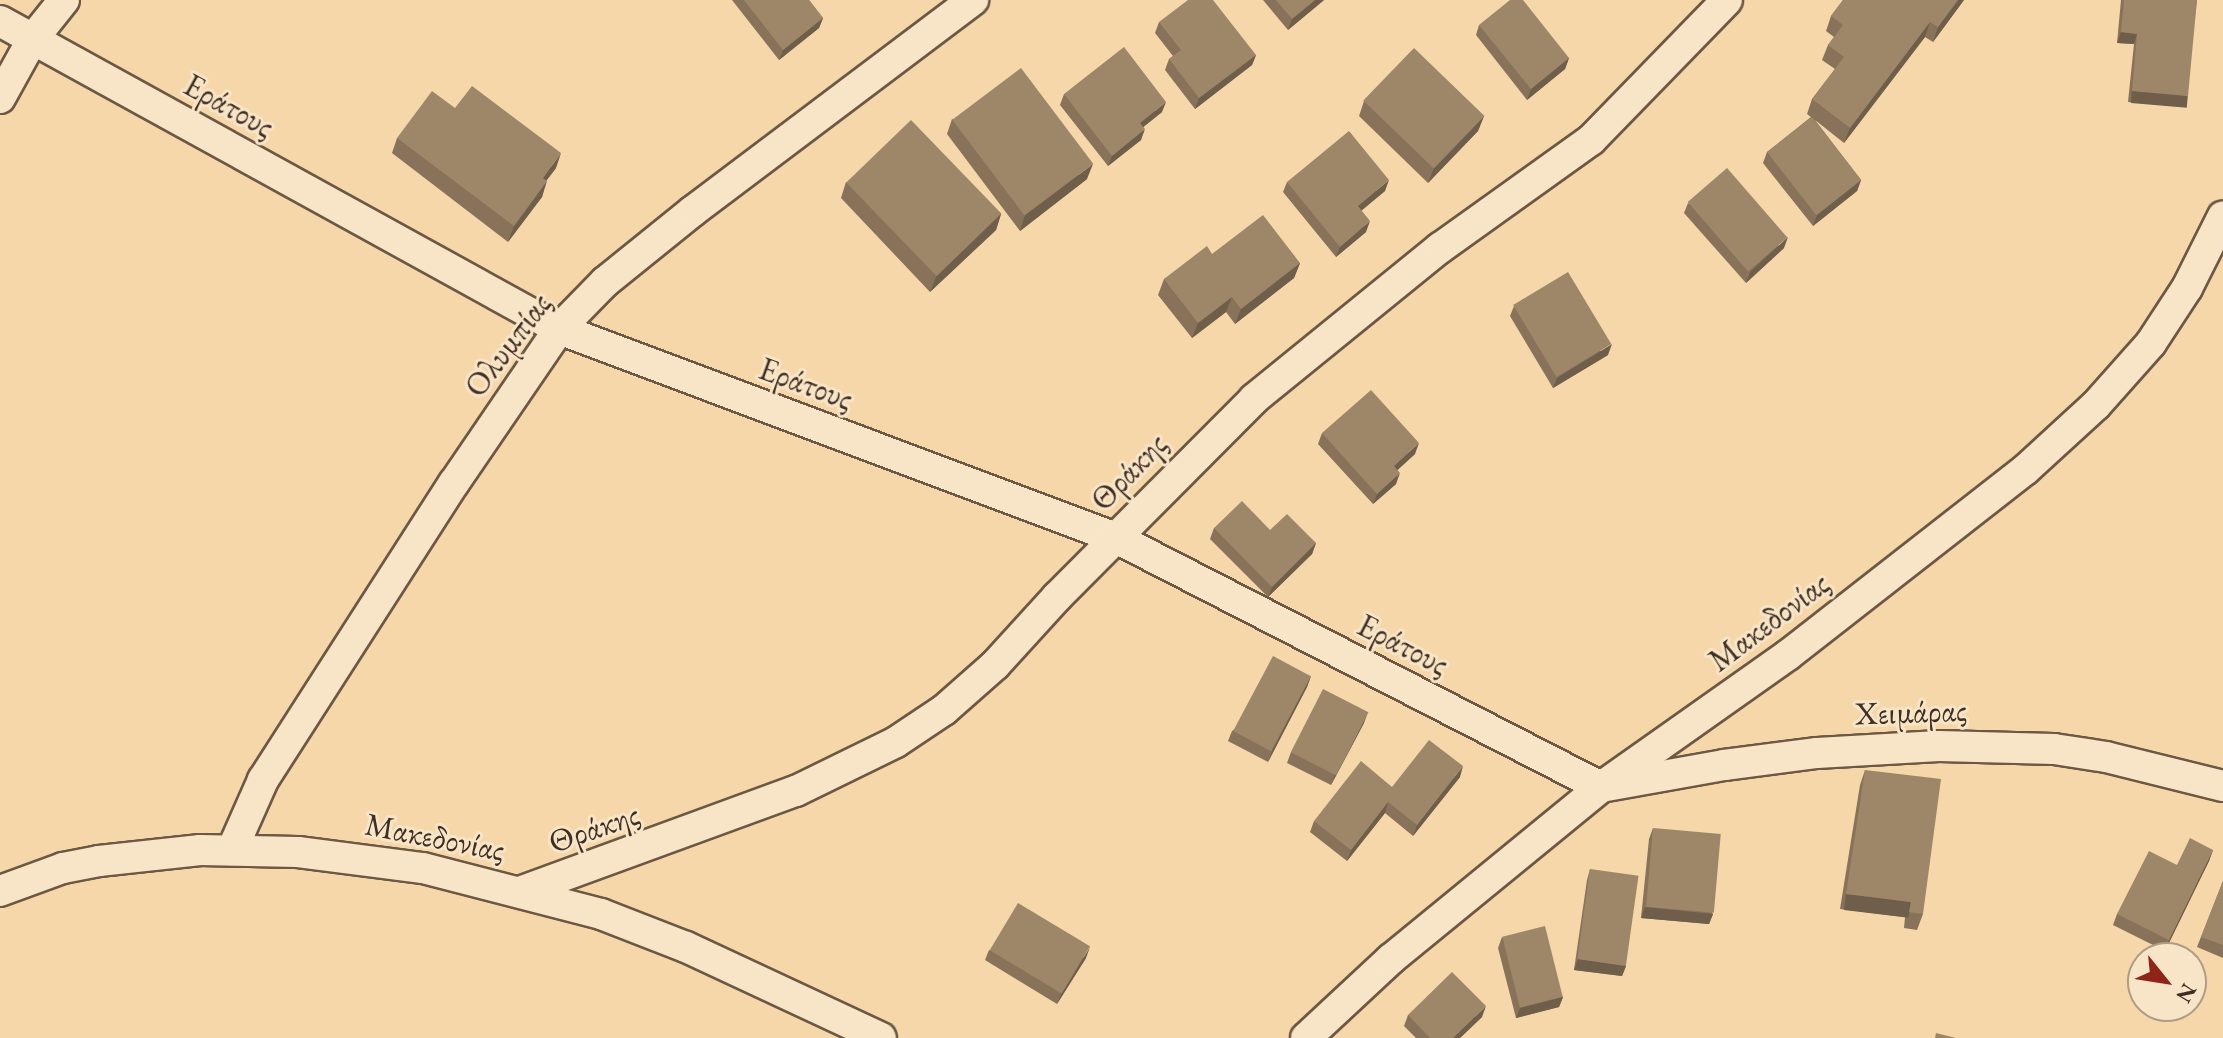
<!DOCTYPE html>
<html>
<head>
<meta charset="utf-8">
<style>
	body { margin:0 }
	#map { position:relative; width:2223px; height:1038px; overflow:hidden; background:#f5d7a9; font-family:"EB Garamond",serif }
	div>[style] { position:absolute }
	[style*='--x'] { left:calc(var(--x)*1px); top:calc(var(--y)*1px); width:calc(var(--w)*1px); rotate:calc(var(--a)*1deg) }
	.roads { filter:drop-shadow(2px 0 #6c5844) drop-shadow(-2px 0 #6c5844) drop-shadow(0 2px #6c5844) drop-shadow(0 -2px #6c5844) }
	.minor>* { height:30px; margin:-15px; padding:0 15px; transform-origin:15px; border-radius:15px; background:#f8e5c7 }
	.wall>* { inset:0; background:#88735a }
	.shaded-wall>* { inset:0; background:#6f5e4a; transform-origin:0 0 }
	.building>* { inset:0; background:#9e8669; transform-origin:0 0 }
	span { translate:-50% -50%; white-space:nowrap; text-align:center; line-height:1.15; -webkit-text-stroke:6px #f8e5c7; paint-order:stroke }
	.street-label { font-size:32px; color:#3f2e23 }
	.north { position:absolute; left:2127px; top:942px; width:80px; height:80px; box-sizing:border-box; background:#f8e5c7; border:2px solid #ae9c85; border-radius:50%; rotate:120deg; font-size:22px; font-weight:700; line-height:32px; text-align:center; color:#3f2e23 }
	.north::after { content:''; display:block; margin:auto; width:28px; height:36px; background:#8f2418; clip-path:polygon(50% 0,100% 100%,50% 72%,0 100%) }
</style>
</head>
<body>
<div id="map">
	<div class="roads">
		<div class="minor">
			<i style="--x:0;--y:21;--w:638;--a:28.85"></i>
			<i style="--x:559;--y:329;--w:595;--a:20.57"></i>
			<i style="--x:1116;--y:538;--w:545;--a:27.18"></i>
			<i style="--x:1601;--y:787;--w:125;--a:-10.1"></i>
			<i style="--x:1724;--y:765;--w:94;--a:-7.4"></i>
			<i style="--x:1817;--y:753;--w:122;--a:-3.3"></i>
			<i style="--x:1939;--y:746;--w:115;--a:1.5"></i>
			<i style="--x:2054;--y:749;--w:53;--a:8.7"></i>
			<i style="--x:2106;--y:757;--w:121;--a:13.9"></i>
			<i style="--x:0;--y:98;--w:66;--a:-61.1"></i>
			<i style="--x:32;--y:40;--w:51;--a:-51.3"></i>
			<i style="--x:232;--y:850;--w:77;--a:-66.1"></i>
			<i style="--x:263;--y:780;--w:353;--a:-57.3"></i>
			<i style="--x:454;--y:483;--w:186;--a:-55.7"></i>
			<i style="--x:559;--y:329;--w:66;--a:-45.6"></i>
			<i style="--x:605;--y:282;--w:113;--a:-38.9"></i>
			<i style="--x:693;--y:211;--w:351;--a:-37"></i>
			<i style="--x:0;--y:891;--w:67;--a:-20.1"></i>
			<i style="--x:63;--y:868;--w:37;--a:-11"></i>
			<i style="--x:99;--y:861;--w:102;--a:-6.2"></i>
			<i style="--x:200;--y:850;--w:98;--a:1.2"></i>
			<i style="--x:298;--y:852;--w:126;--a:7.3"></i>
			<i style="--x:423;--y:868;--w:184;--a:14.5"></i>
			<i style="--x:601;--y:914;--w:91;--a:21.2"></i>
			<i style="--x:686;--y:947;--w:215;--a:25"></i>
			<i style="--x:522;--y:891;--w:292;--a:-20.1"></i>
			<i style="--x:796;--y:791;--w:111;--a:-26.1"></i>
			<i style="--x:896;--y:742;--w:58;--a:-33.7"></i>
			<i style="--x:944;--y:710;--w:68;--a:-41.4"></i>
			<i style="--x:995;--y:665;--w:92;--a:-47.6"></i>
			<i style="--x:1057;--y:597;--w:279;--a:-45.1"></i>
			<i style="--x:1254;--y:399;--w:240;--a:-39.1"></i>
			<i style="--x:1440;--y:248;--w:186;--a:-35.6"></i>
			<i style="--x:1591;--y:140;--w:195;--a:-45.8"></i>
			<i style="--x:1306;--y:1038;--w:116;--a:-42.9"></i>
			<i style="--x:1391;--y:959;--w:271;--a:-39.3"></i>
			<i style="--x:1601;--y:787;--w:229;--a:-35.2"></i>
			<i style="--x:1788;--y:655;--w:301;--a:-38"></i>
			<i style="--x:2025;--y:470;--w:96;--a:-42.5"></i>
			<i style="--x:2096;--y:405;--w:83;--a:-48.4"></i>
			<i style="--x:2151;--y:343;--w:66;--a:-56.8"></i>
			<i style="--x:2187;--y:288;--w:80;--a:-63.4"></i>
		</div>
	</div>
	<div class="wall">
		<i style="clip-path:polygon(732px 0,809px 0,823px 18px,819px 28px,779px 60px)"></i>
		<i style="clip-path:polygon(1263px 0,1324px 0,1288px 30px)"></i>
		<i style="clip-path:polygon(1843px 0,1964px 0,1933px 42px,1925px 37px,1844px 143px,1815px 120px,1861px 180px,1857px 191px,1813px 226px,1763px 163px,1767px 152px,1811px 117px,1807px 114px,1812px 99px,1835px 69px,1822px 60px,1828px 45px,1834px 37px,1826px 31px,1831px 16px)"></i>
		<i style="clip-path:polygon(2121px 0,2197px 0,2184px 107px,2128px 102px,2134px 44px,2117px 43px)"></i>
		<i style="clip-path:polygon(1159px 22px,1256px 55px,1252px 65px,1195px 109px,1165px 70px,1169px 59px,1173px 56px,1155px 33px)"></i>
		<i style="clip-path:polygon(1479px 25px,1569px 58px,1565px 69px,1527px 100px,1476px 35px)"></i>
		<i style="clip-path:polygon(1064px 94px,1162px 112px,1143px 127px,1141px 140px,1108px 166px,1060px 105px)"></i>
		<i style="clip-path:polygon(1364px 101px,1484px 116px,1478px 131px,1428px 183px,1359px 116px)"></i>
		<i style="clip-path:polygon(952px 119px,1087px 179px,1020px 231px,947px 134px)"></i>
		<i style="clip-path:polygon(397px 138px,556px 168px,546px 181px,542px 197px,508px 242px,392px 153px)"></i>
		<i style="clip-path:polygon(846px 182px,1001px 214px,996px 230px,930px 292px,841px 198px)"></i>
		<i style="clip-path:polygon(1287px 182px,1385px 191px,1361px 210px,1366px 232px,1336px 257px,1283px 192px)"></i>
		<i style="clip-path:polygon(1688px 203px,1784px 248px,1746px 283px,1684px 213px)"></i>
		<i style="clip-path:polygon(1212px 254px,1300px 263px,1294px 278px,1235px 324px,1226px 312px,1192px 338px,1158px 295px,1164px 279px)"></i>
		<i style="clip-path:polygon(1514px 306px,1608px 355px,1553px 388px,1510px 316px)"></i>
		<i style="clip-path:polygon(1322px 433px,1415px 454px,1397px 470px,1396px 484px,1373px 504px,1318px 444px)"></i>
		<i style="clip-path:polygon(1214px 528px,1270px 530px,1316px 543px,1312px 554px,1268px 597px,1210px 539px)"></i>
		<i style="clip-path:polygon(1311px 676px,1307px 687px,1268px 762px,1228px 741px,1232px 731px)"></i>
		<i style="clip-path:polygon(1364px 723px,1331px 785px,1287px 763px,1291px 752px)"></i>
		<i style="clip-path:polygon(1865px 770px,1923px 914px,1917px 930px,1904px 928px,1905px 917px,1840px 909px,1860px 785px)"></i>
		<i style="clip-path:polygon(1460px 777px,1413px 836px,1385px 813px,1347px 861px,1310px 832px,1314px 821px,1392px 787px)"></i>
		<i style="clip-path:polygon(1653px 828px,1713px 914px,1709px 924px,1641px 918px,1649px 839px)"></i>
		<i style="clip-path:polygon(2213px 850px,2209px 861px,2165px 951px,2113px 925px,2117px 914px,2177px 865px)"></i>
		<i style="clip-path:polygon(1590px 869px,1626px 966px,1622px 976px,1574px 970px,1587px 880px)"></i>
		<i style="clip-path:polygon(2223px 881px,2223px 958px,2197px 947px)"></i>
		<i style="clip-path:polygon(1502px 937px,1563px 997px,1559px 1007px,1516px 1018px,1498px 948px)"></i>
		<i style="clip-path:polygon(989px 950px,1086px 958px,1057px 1004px,985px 960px)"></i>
		<i style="clip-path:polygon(1408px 1015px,1482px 1017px,1460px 1038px,1416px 1038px,1404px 1026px)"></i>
	</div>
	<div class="shaded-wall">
		<i style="clip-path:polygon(1315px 0,1324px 0,1288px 30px,1292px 19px)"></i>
		<i style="clip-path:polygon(1958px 0,1964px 0,1933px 42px,1938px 27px)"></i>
		<i style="clip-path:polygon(823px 18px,819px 28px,779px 60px,783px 50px)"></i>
		<i style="clip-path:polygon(1930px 22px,1925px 37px,1844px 143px,1850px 128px)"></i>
		<i style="clip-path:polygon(2121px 32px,2137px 34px,2134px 44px,2117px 43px)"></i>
		<i style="clip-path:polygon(1256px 55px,1252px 65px,1195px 109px,1199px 98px)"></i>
		<i style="clip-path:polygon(1569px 58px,1565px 69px,1527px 100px,1531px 89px)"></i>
		<i style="left:2132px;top:91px;width:56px;height:12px;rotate:5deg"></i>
		<i style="clip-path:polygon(1166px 102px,1162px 112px,1136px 133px,1140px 123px)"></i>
		<i style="clip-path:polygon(1484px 116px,1478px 131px,1428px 183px,1434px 168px)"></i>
		<i style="clip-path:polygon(1145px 129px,1141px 140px,1108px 166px,1112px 156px)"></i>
		<i style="clip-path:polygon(561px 153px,556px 168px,537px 193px,543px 178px)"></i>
		<i style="clip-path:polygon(1093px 164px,1087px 179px,1020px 231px,1025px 215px)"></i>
		<i style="clip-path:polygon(1389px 180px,1385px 191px,1354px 217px,1358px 206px)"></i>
		<i style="clip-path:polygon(1861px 180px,1857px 191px,1813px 226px,1817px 215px)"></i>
		<i style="clip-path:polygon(547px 181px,542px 197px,508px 242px,514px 226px)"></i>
		<i style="clip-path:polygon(1001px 214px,996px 230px,930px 292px,936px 277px)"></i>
		<i style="clip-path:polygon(1370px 221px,1366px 232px,1336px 257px,1340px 247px)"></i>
		<i style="clip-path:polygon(1788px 237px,1784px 248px,1746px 283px,1750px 272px)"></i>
		<i style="clip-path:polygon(1300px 263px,1294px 278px,1235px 324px,1241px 309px)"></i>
		<i style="clip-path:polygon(1232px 297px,1226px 312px,1192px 338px,1198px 323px)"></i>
		<i style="clip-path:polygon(1612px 344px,1608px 355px,1553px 388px,1557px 378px)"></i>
		<i style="clip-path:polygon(1419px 443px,1415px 454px,1390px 477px,1394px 466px)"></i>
		<i style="clip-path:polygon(1400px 473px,1396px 484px,1373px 504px,1377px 494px)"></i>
		<i style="clip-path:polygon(1316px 543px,1312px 554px,1268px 597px,1272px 587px)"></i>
		<i style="clip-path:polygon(1311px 676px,1307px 687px,1268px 762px,1272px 751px)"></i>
		<i style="clip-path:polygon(1368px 712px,1364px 723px,1331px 785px,1335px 775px)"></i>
		<i style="clip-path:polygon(1463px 766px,1460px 777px,1413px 836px,1417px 825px)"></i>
		<i style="clip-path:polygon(1388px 802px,1385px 813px,1347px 861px,1351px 850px)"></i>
		<i style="clip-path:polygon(2213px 850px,2209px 861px,2165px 951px,2169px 940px)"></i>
		<i style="left:1846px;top:894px;width:65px;height:16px;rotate:7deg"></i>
		<i style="clip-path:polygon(1645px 907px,1713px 914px,1709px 924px,1641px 918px)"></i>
		<i style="clip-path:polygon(1090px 947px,1086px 958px,1057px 1004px,1061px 994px)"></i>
		<i style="clip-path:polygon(1578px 959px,1626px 966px,1622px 976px,1574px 970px)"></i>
		<i style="clip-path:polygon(1563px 997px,1559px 1007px,1516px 1018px,1520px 1008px)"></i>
		<i style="clip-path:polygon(1486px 1006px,1482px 1017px,1460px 1038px,1453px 1038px)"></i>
	</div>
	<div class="building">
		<i style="clip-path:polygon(744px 0,809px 0,823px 18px,783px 50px)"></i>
		<i style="clip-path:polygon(1188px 0,1213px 0,1256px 55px,1199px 98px,1169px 59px,1181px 50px,1159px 22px)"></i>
		<i style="clip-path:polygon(1276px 0,1315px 0,1292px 19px)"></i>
		<i style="clip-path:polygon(1510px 0,1523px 0,1569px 58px,1531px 89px,1479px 25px)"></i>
		<i style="clip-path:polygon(1843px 0,1958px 0,1938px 27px,1930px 22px,1850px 128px,1812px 99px,1844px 57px,1828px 45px,1843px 25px,1831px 16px)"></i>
		<i style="clip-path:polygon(2124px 0,2197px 0,2188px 96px,2132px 91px,2137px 34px,2121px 32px)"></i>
		<i style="clip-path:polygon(1124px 47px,1166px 102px,1140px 123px,1145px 129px,1112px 156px,1064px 94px)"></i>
		<i style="left:1414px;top:48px;width:98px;height:73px;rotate:44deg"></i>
		<i style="left:1021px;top:68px;width:120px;height:86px;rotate:53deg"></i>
		<i style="clip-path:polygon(472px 86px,561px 153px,543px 178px,547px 181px,514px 226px,397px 138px,432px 91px,455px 108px)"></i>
		<i style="left:1812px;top:117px;width:80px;height:57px;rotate:52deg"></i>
		<i style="left:911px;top:120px;width:130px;height:90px;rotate:46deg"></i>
		<i style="clip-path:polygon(1349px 131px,1389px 180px,1358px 206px,1370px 221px,1340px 247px,1287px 182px)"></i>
		<i style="left:1727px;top:168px;width:92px;height:52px;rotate:49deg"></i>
		<i style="clip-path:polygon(1263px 215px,1300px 263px,1241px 309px,1232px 297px,1198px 323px,1164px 279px,1207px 246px,1212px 254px)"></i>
		<i style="left:1568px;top:272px;width:84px;height:64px;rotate:59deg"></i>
		<i style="clip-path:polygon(1371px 390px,1419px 443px,1394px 466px,1400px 473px,1377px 494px,1322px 433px)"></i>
		<i style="clip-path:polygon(1242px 501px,1270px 530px,1287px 514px,1316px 543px,1272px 587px,1214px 528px)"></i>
		<i style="left:1273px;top:656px;width:43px;height:85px;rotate:28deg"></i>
		<i style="left:1323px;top:689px;width:51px;height:71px;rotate:27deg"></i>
		<i style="clip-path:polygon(1429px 740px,1463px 766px,1417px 825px,1388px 802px,1351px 850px,1314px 821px,1361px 761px,1392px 787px)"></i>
		<i style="clip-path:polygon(1865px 770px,1941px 779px,1923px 914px,1909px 912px,1911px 902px,1846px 894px)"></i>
		<i style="left:1653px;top:828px;width:68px;height:79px;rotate:5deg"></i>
		<i style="clip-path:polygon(2190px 838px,2213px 850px,2169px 940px,2117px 914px,2149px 851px,2177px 865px)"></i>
		<i style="left:1590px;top:869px;width:49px;height:91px;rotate:8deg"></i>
		<i style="clip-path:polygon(2223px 881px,2223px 945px,2201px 937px)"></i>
		<i style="left:1018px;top:903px;width:84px;height:55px;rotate:31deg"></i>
		<i style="left:1545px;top:926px;width:73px;height:44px;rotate:76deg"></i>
		<i style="clip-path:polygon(1452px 972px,1486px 1006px,1453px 1038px,1430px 1038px,1408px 1015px)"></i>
		<i style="clip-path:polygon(1936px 1033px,1956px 1038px,1935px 1038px)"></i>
	</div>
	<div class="street-label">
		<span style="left:229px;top:106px;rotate:29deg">Εράτους</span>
		<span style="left:508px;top:345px;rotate:-53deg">Ολυμπίας</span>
		<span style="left:806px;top:384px;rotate:20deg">Εράτους</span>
		<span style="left:1129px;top:472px;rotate:-46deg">Θράκης</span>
		<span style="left:1769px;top:622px;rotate:-37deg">Μακεδονίας</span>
		<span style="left:1403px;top:645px;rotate:27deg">Εράτους</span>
		<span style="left:1911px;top:712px;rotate:-2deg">Χειμάρας</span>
		<span style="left:594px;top:828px;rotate:-19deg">Θράκης</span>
		<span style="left:435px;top:837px;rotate:11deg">Μακεδονίας</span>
	</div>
	<div class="north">N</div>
</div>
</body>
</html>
